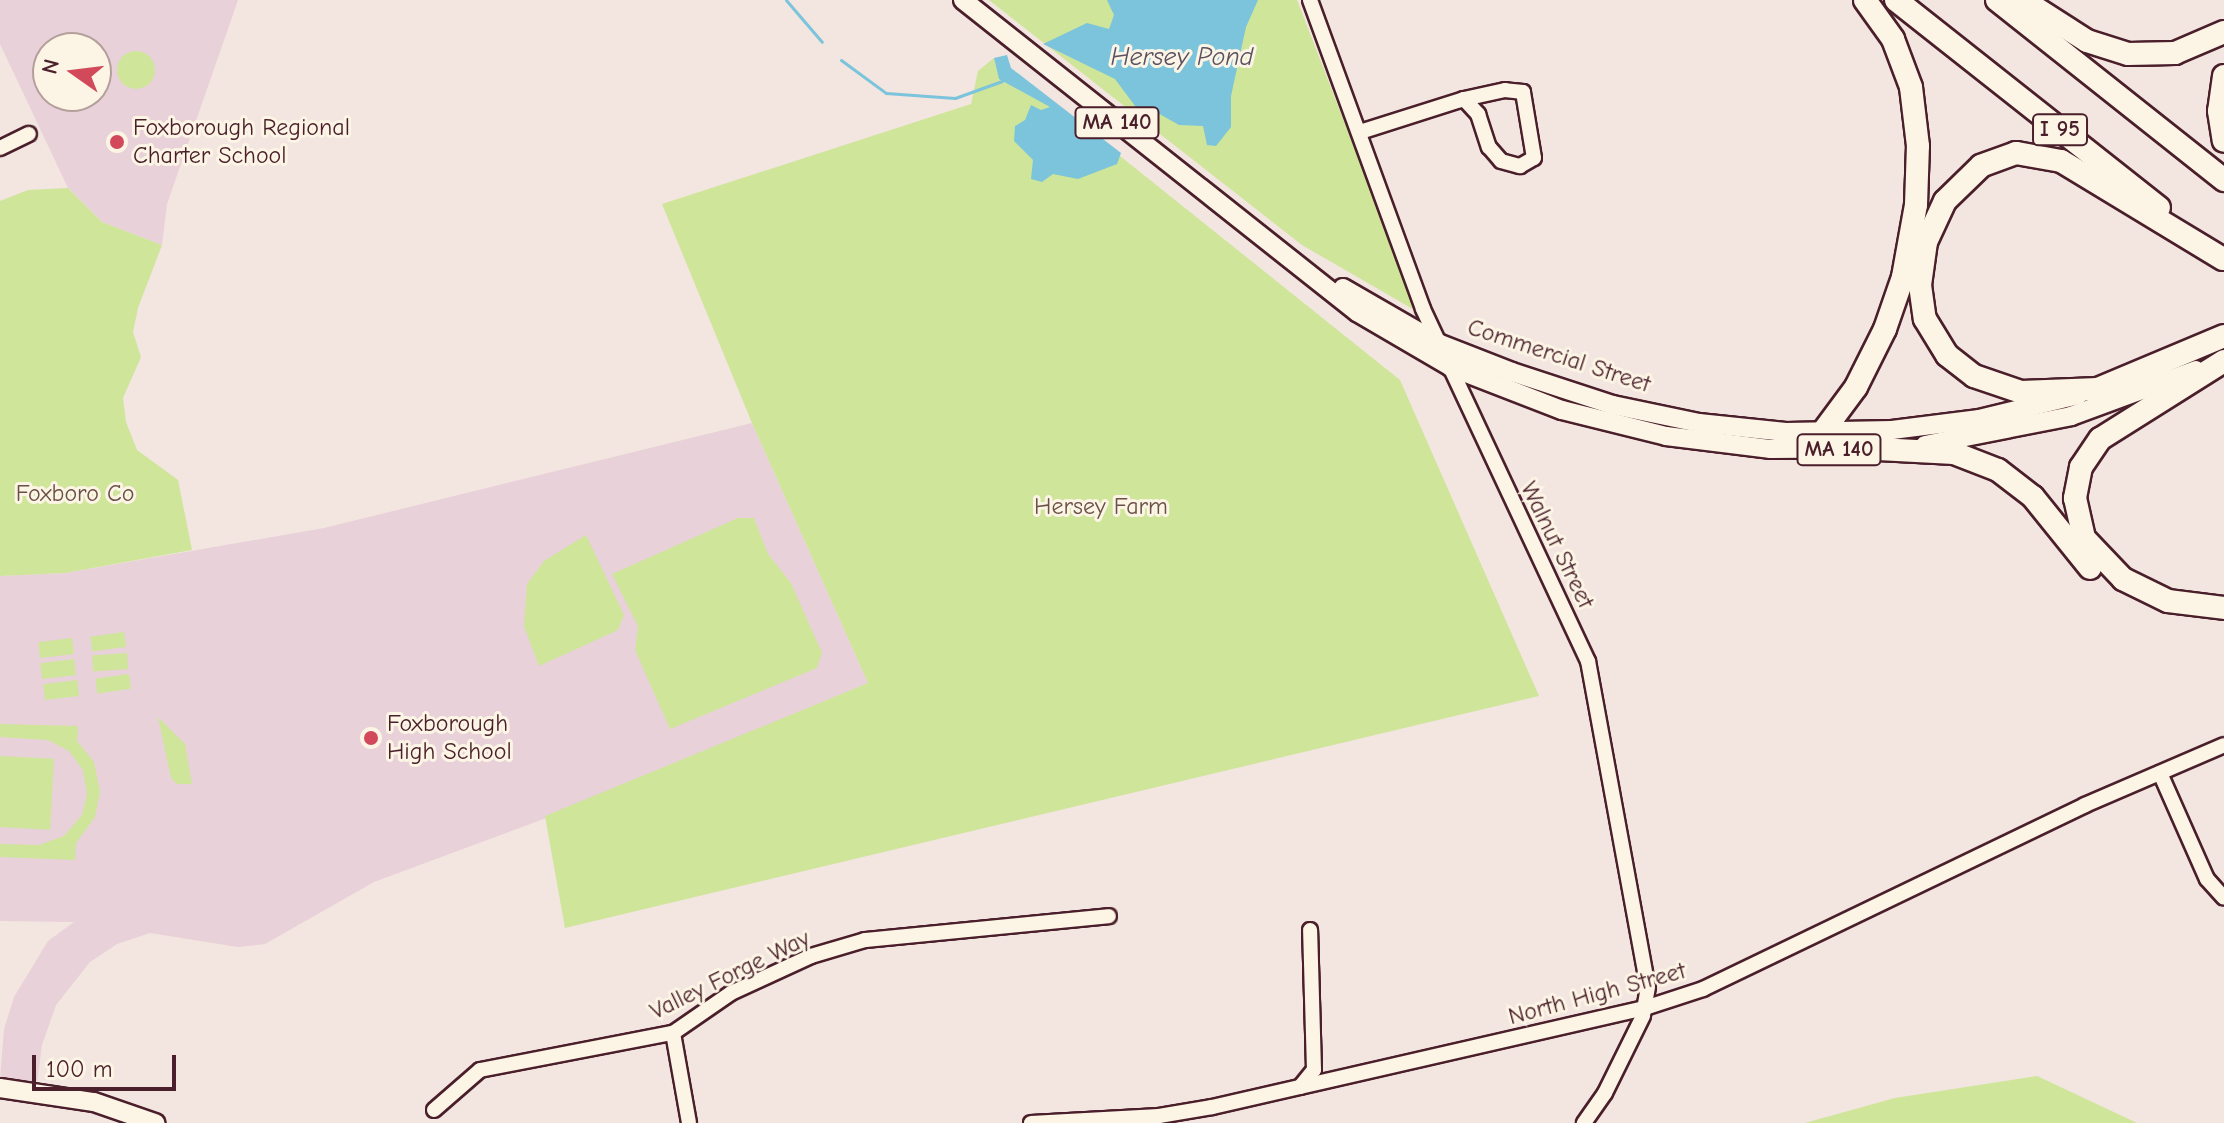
<!DOCTYPE html>
<html>
<head>
<meta charset="utf-8">
<style>
	body { margin:0 }
	#map { position:relative; width:2224px; height:1123px; overflow:hidden; background:#f3e5df; font-family:"Comic Neue",sans-serif }
	div>[style] { position:absolute }
	[style*='--x'] { left:calc(var(--x)*1px); top:calc(var(--y)*1px); width:calc(var(--w)*1px); rotate:calc(var(--a)*1deg) }
	.built>* { inset:0; background:#e8d1d8 }
	.green>* { inset:0; background:#cee59a; transform-origin:0 0 }
	.round { border-radius:50% }
	.water>* { inset:0; background:#7bc4dc }
	.stream>* { height:3px; margin:-1.5px; padding:0 1.5px; transform-origin:1.5px; border-radius:1.5px; background:#7bc4dc }
	.roads { filter:drop-shadow(2px 0 #4a1f2b) drop-shadow(-2px 0 #4a1f2b) drop-shadow(0 2px #4a1f2b) drop-shadow(0 -2px #4a1f2b) }
	.minor>* { height:14px; margin:-7px; padding:0 7px; transform-origin:7px; border-radius:7px; background:#fcf5e5 }
	.major>* { height:18px; margin:-9px; padding:0 9px; transform-origin:9px; border-radius:9px; background:#fcf5e5 }
	.highway>* { height:22px; margin:-11px; padding:0 11px; transform-origin:11px; border-radius:11px; background:#fcf5e5 }
	.dots>* { width:22px; height:22px; translate:-50% -50%; box-sizing:border-box; border:4px solid #fcf5e5; border-radius:50% }
	span { translate:-50% -50%; white-space:nowrap; text-align:center; line-height:1.15; -webkit-text-stroke:6px #fcf5e5; paint-order:stroke }
	.shield-label span { padding:2px 6px; background:#fcf5e5; border:2px solid; border-radius:6px; -webkit-text-stroke-width:0 }
	.shield-label { font-size:22px; color:#4a1f2b; font-weight:700 }
	.poi-label { font-size:24px; color:#4a1f2b }
	.left { translate:0 -50%; text-align:left }
	.street-label { font-size:24px; color:#4a1f2b }
	.park-label { font-size:24px; color:#6b5047 }
	.water-label { font-size:26px; color:#595160; font-style:italic }
	.north { position:absolute; left:32px; top:32px; width:80px; height:80px; box-sizing:border-box; background:#fcf5e5; border:2px solid #b59f9b; border-radius:50%; rotate:284deg; font-size:22px; font-weight:700; line-height:32px; text-align:center; color:#4a1f2b }
	.north::after { content:''; display:block; margin:auto; width:28px; height:36px; background:#d1495b; clip-path:polygon(50% 0,100% 100%,50% 72%,0 100%) }
	.scale { position:absolute; left:32px; top:1055px; width:144px; height:36px; box-sizing:border-box; border:4px solid #4a1f2b; border-top:0; padding-left:10px; font-size:24px; line-height:28px; white-space:nowrap; color:#4a1f2b; -webkit-text-stroke:6px #fcf5e5; paint-order:stroke }
</style>
</head>
<body>
<div id="map">
	<div class="built">
		<i style="clip-path:polygon(evenodd,0 0,238px 0,167px 204px,162px 245px,102px 222px,68px 188px,0 44px,0 0,48px 48px,96px 48px,96px 96px,48px 96px,48px 48px)"></i>
		<i style="clip-path:polygon(752px 423px,868px 683px,614px 793px,374px 882px,265px 944px,238px 947px,150px 933px,117px 944px,90px 962px,56px 1005px,42px 1045px,37px 1084px,0 1080px,4px 1029px,14px 997px,48px 941px,74px 922px,0 921px,0 576px,65px 573px,324px 528px)"></i>
	</div>
	<div class="green">
		<i style="clip-path:polygon(989px 0,1297px 0,1418px 312px,1302px 245px)"></i>
		<i class="round" style="left:117px;top:51px;width:38px;height:38px"></i>
		<i style="clip-path:polygon(994px 58px,998px 74px,1021px 87px,1030px 84px,1400px 380px,1539px 696px,565px 928px,545px 816px,868px 683px,752px 423px,662px 204px,971px 104px,978px 71px)"></i>
		<i style="clip-path:polygon(68px 188px,102px 222px,162px 245px,138px 308px,133px 332px,141px 357px,123px 398px,126px 422px,137px 450px,178px 480px,192px 550px,65px 573px,0 576px,0 201px,28px 190px)"></i>
		<i style="clip-path:polygon(738px 518px,754px 518px,768px 554px,791px 583px,822px 653px,817px 668px,670px 729px,635px 650px,638px 626px,612px 574px)"></i>
		<i style="clip-path:polygon(586px 535px,624px 615px,618px 630px,539px 666px,524px 626px,527px 584px,544px 561px)"></i>
		<i style="left:124px;top:632px;width:15px;height:34px;rotate:82deg"></i>
		<i style="left:72px;top:638px;width:16px;height:34px;rotate:83deg"></i>
		<i style="left:127px;top:653px;width:16px;height:35px;rotate:86deg"></i>
		<i style="left:74px;top:659px;width:16px;height:34px;rotate:83deg"></i>
		<i style="left:129px;top:674px;width:15px;height:34px;rotate:82deg"></i>
		<i style="left:77px;top:680px;width:16px;height:34px;rotate:83deg"></i>
		<i style="clip-path:polygon(158px 717px,185px 744px,192px 784px,177px 784px,171px 778px)"></i>
		<i style="clip-path:polygon(0 724px,78px 726px,77px 741px,94px 762px,100px 792px,95px 817px,76px 843px,75px 860px,0 857px,0 844px,39px 845px,64px 836px,82px 815px,87px 794px,83px 770px,69px 751px,48px 740px,0 737px)"></i>
		<i style="left:0;top:756px;width:54px;height:71px;rotate:3deg"></i>
		<i style="clip-path:polygon(2037px 1076px,2137px 1123px,1805px 1123px,1895px 1098px)"></i>
	</div>
	<div class="water">
		<i style="clip-path:polygon(1107px 0,1258px 0,1246px 27px,1231px 96px,1231px 127px,1216px 146px,1207px 145px,1203px 126px,1179px 125px,1156px 112px,1141px 114px,1115px 79px,1043px 44px,1087px 23px,1109px 29px,1114px 15px)"></i>
		<i style="clip-path:polygon(1007px 55px,1011px 68px,1121px 153px,1117px 164px,1078px 179px,1053px 174px,1042px 182px,1031px 179px,1033px 160px,1014px 141px,1015px 126px,1025px 120px,1031px 105px,1041px 110px,1050px 107px,999px 79px,994px 58px)"></i>
	</div>
	<div class="stream">
		<i style="--x:786;--y:0;--w:55;--a:49.4"></i>
		<i style="--x:841;--y:60;--w:56;--a:36.3"></i>
		<i style="--x:886;--y:93;--w:69;--a:4.1"></i>
		<i style="--x:955;--y:98;--w:50;--a:-19.9"></i>
	</div>
	<div class="roads">
		<div class="minor">
			<i style="--x:1310;--y:0;--w:329;--a:69.9"></i>
			<i style="--x:1423;--y:309;--w:389;--a:64.9"></i>
			<i style="--x:1588;--y:661;--w:331;--a:79.6"></i>
			<i style="--x:1648;--y:987;--w:29;--a:100"></i>
			<i style="--x:1643;--y:1016;--w:86;--a:116.3"></i>
			<i style="--x:1605;--y:1093;--w:37;--a:125"></i>
			<i style="--x:1360;--y:132;--w:109;--a:-17.6"></i>
			<i style="--x:1464;--y:99;--w:21;--a:47"></i>
			<i style="--x:1478;--y:114;--w:35;--a:72"></i>
			<i style="--x:1489;--y:147;--w:18;--a:49"></i>
			<i style="--x:1501;--y:161;--w:20;--a:15"></i>
			<i style="--x:1520;--y:166;--w:16;--a:-30"></i>
			<i style="--x:1534;--y:158;--w:67;--a:-99.5"></i>
			<i style="--x:1523;--y:92;--w:18;--a:-174"></i>
			<i style="--x:1505;--y:90;--w:42;--a:167.6"></i>
			<i style="--x:0;--y:148;--w:32;--a:-26"></i>
			<i style="--x:2160;--y:773;--w:116;--a:66.1"></i>
			<i style="--x:2207;--y:879;--w:25;--a:48"></i>
			<i style="--x:673;--y:1033;--w:91;--a:79.9"></i>
			<i style="--x:1300;--y:1087;--w:22;--a:-51"></i>
			<i style="--x:1314;--y:1070;--w:140;--a:-91.6"></i>
			<i style="--x:434;--y:1110;--w:61;--a:-41"></i>
			<i style="--x:480;--y:1070;--w:197;--a:-10.9"></i>
			<i style="--x:673;--y:1033;--w:70;--a:-34.6"></i>
			<i style="--x:731;--y:993;--w:88;--a:-24.8"></i>
			<i style="--x:811;--y:956;--w:56;--a:-16.5"></i>
			<i style="--x:865;--y:940;--w:245;--a:-5.6"></i>
			<i style="--x:1031;--y:1123;--w:128;--a:-3.1"></i>
			<i style="--x:1159;--y:1116;--w:54;--a:-9.6"></i>
			<i style="--x:1212;--y:1107;--w:444;--a:-12.9"></i>
			<i style="--x:1645;--y:1008;--w:61;--a:-18.1"></i>
			<i style="--x:1703;--y:989;--w:424;--a:-25.7"></i>
			<i style="--x:2085;--y:805;--w:151;--a:-23.3"></i>
		</div>
		<div class="major">
			<i style="--x:963;--y:0;--w:503;--a:38.37"></i>
			<i style="--x:1357;--y:312;--w:109;--a:30.3"></i>
			<i style="--x:1451;--y:367;--w:119;--a:21.2"></i>
			<i style="--x:1562;--y:410;--w:107;--a:14"></i>
			<i style="--x:1666;--y:436;--w:106;--a:7.1"></i>
			<i style="--x:1771;--y:449;--w:121;--a:-0.5"></i>
			<i style="--x:1343;--y:288;--w:112;--a:30"></i>
			<i style="--x:1440;--y:344;--w:77;--a:21.3"></i>
			<i style="--x:1512;--y:372;--w:106;--a:18.1"></i>
			<i style="--x:1613;--y:405;--w:88;--a:11.8"></i>
			<i style="--x:1699;--y:423;--w:87;--a:5.9"></i>
			<i style="--x:1786;--y:432;--w:106;--a:-1.1"></i>
			<i style="--x:1892;--y:430;--w:88;--a:-7.2"></i>
			<i style="--x:1979;--y:419;--w:102;--a:-13.6"></i>
			<i style="--x:1925;--y:445;--w:149;--a:-11.2"></i>
			<i style="--x:2071;--y:416;--w:133;--a:-20.2"></i>
			<i style="--x:0;--y:1088;--w:95;--a:8.5"></i>
			<i style="--x:94;--y:1102;--w:65;--a:19"></i>
		</div>
		<div class="highway">
			<i style="--x:1896;--y:0;--w:335;--a:38.3"></i>
			<i style="--x:1997;--y:0;--w:290;--a:38.4"></i>
			<i style="--x:2023;--y:0;--w:76;--a:32.6"></i>
			<i style="--x:2087;--y:41;--w:43;--a:17.6"></i>
			<i style="--x:2128;--y:54;--w:47;--a:-1.2"></i>
			<i style="--x:2175;--y:53;--w:53;--a:-23.2"></i>
			<i style="--x:2224;--y:76;--w:35;--a:98"></i>
			<i style="--x:2219;--y:111;--w:30;--a:81"></i>
			<i style="--x:2223;--y:259;--w:189;--a:-148.8"></i>
			<i style="--x:2061;--y:161;--w:46;--a:-169.9"></i>
			<i style="--x:2016;--y:153;--w:37;--a:160"></i>
			<i style="--x:1981;--y:166;--w:50;--a:135.8"></i>
			<i style="--x:1945;--y:201;--w:45;--a:114.9"></i>
			<i style="--x:1926;--y:242;--w:43;--a:97.9"></i>
			<i style="--x:1920;--y:285;--w:34;--a:82"></i>
			<i style="--x:1925;--y:319;--w:42;--a:58.6"></i>
			<i style="--x:1947;--y:355;--w:34;--a:38"></i>
			<i style="--x:1974;--y:376;--w:50;--a:18.8"></i>
			<i style="--x:2021;--y:392;--w:77;--a:-2.2"></i>
			<i style="--x:2098;--y:389;--w:137;--a:-22.8"></i>
			<i style="--x:2224;--y:361;--w:146;--a:147.8"></i>
			<i style="--x:2100;--y:439;--w:34;--a:124"></i>
			<i style="--x:2081;--y:467;--w:32;--a:101"></i>
			<i style="--x:2075;--y:498;--w:41;--a:77.3"></i>
			<i style="--x:2084;--y:538;--w:57;--a:46.4"></i>
			<i style="--x:2123;--y:579;--w:50;--a:26.1"></i>
			<i style="--x:2168;--y:601;--w:56;--a:7.1"></i>
			<i style="--x:1822;--y:433;--w:57;--a:-53.5"></i>
			<i style="--x:1856;--y:387;--w:65;--a:-63.4"></i>
			<i style="--x:1885;--y:329;--w:55;--a:-70.9"></i>
			<i style="--x:1903;--y:277;--w:73;--a:-79.8"></i>
			<i style="--x:1916;--y:205;--w:59;--a:-88.1"></i>
			<i style="--x:1918;--y:146;--w:59;--a:-96.8"></i>
			<i style="--x:1911;--y:87;--w:51;--a:-110.6"></i>
			<i style="--x:1893;--y:39;--w:48;--a:-125.7"></i>
			<i style="--x:1878;--y:449;--w:76;--a:3"></i>
			<i style="--x:1954;--y:453;--w:47;--a:21.1"></i>
			<i style="--x:1998;--y:470;--w:44;--a:37.6"></i>
			<i style="--x:2033;--y:497;--w:91;--a:51.2"></i>
		</div>
	</div>
	<div class="dots">
		<i style="left:117px;top:142px;background:#d1495b"></i>
		<i style="left:371px;top:738px;background:#d1495b"></i>
	</div>
	<div class="shield-label">
		<span style="left:1117px;top:123px">MA 140</span>
		<span style="left:2060px;top:130px">I 95</span>
		<span style="left:1839px;top:450px">MA 140</span>
	</div>
	<div class="poi-label">
		<span class="left" style="left:133px;top:142px">Foxborough Regional<br>Charter School</span>
		<span class="left" style="left:387px;top:738px">Foxborough<br>High School</span>
	</div>
	<div class="street-label">
		<span style="left:1559px;top:356px;rotate:18deg">Commercial Street</span>
		<span style="left:1557px;top:545px;rotate:64deg">Walnut Street</span>
		<span style="left:730px;top:975px;rotate:-26deg">Valley Forge Way</span>
		<span style="left:1597px;top:994px;rotate:-15deg">North High Street</span>
	</div>
	<div class="park-label">
		<span style="left:75px;top:494px">Foxboro Co</span>
		<span style="left:1101px;top:507px">Hersey Farm</span>
	</div>
	<div class="water-label">
		<span style="left:1182px;top:58px">Hersey Pond</span>
	</div>
	<div class="north">N</div>
	<div class="scale">100 m</div>
</div>
</body>
</html>
